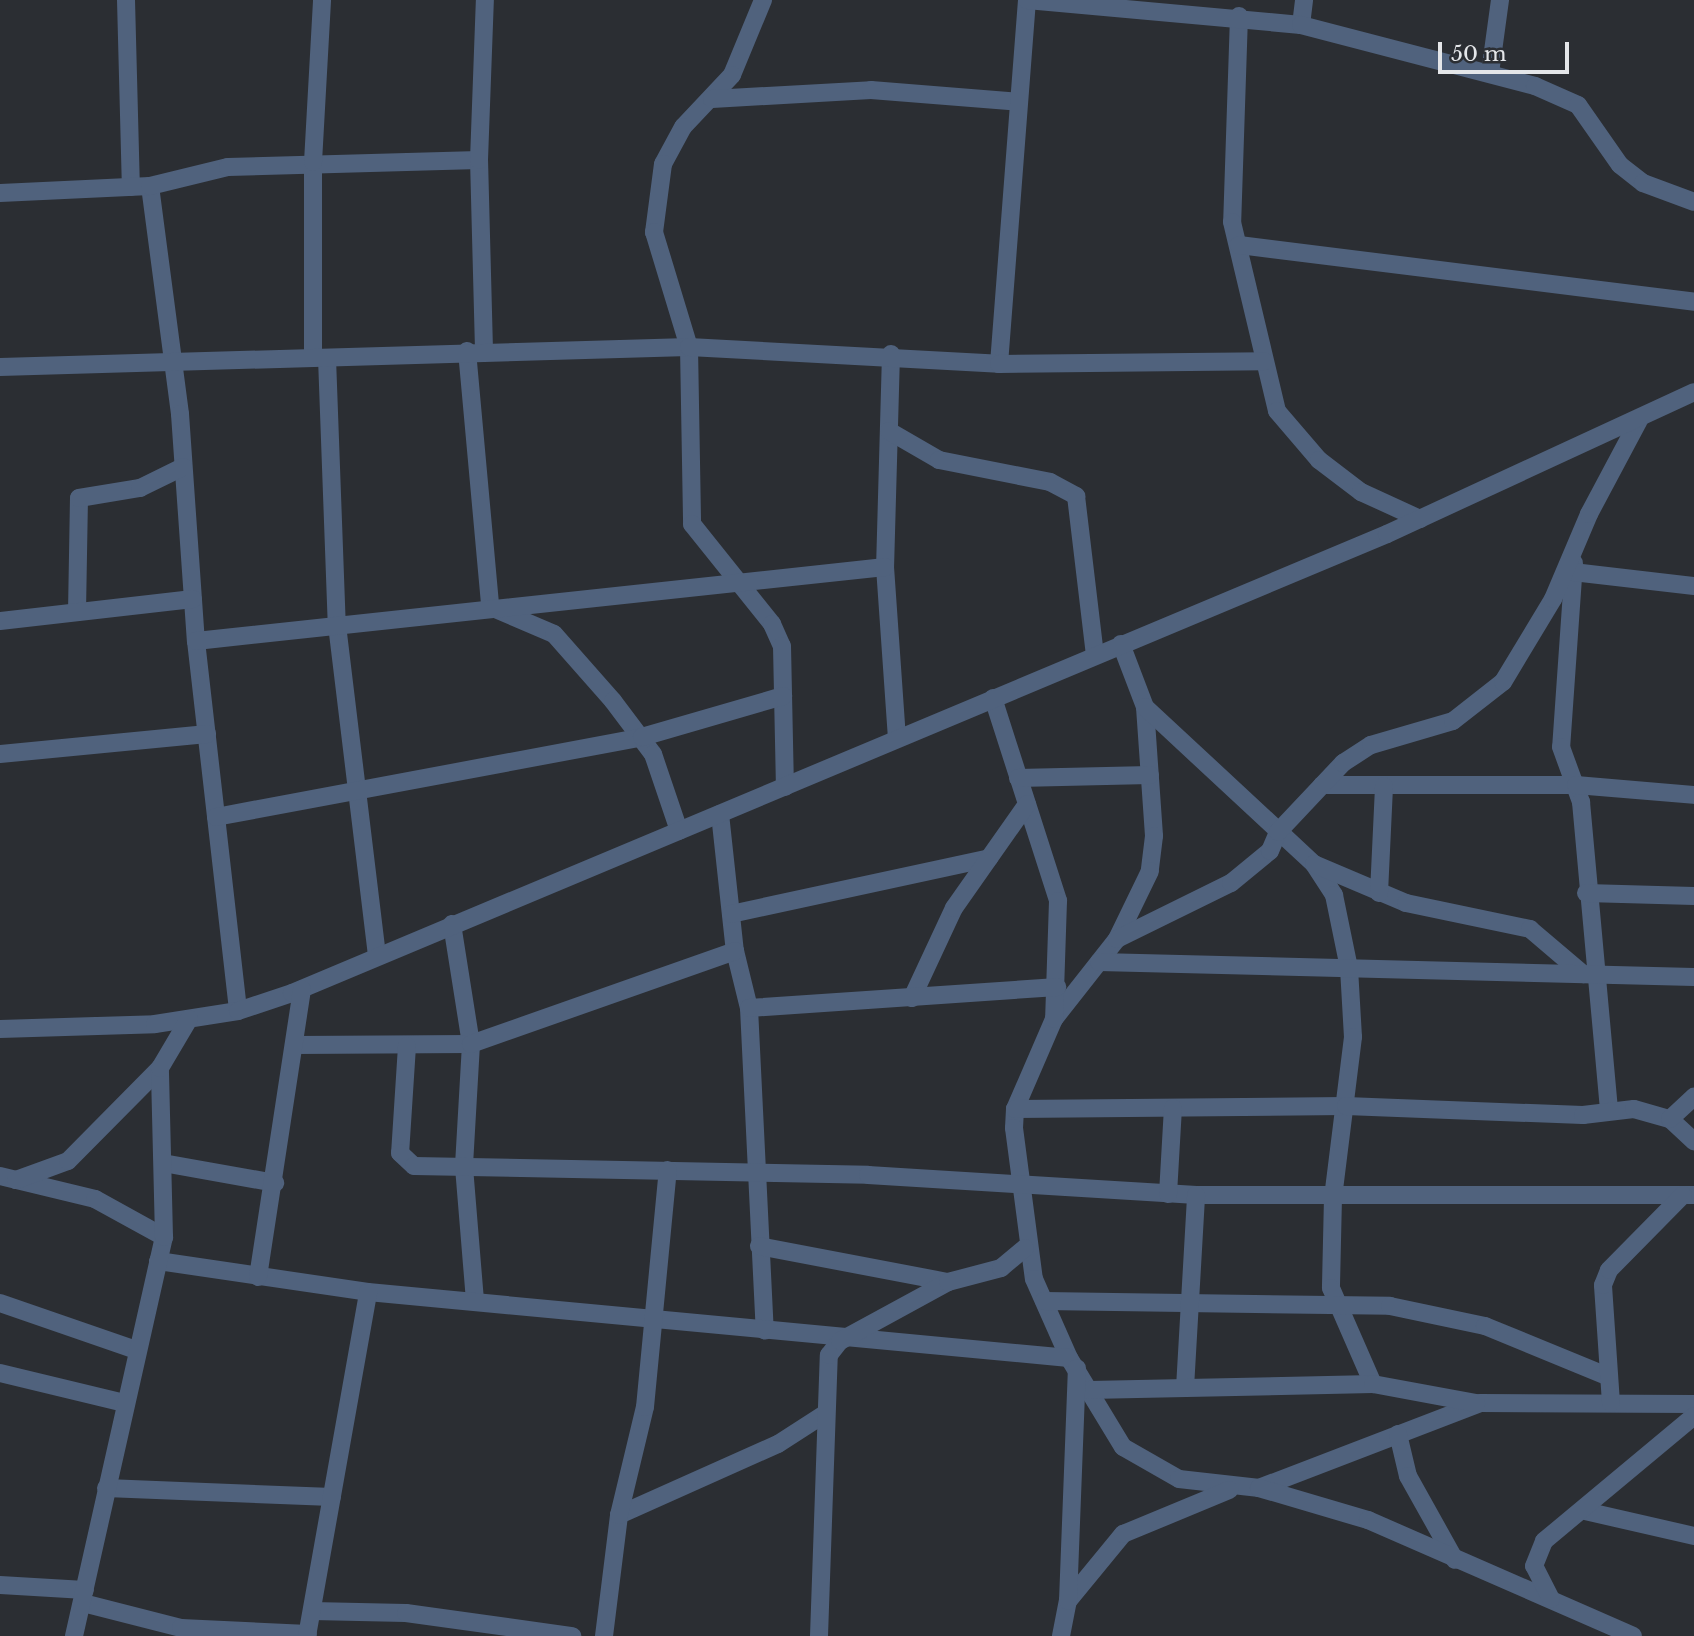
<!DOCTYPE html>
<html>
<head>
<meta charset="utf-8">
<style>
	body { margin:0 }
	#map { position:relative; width:1694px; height:1636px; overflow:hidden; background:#2b2e33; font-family:"Libre Baskerville",serif }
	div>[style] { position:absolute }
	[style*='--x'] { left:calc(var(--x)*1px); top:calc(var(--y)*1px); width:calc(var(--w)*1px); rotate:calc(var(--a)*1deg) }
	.minor>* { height:18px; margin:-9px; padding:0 9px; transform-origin:9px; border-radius:9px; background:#50627d }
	span { translate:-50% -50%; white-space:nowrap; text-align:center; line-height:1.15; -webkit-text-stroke:7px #2b2e33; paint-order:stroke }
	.scale { position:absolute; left:1438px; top:42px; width:131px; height:32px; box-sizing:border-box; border:4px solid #e4e6e9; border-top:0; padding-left:9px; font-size:21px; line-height:24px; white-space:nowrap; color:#e4e6e9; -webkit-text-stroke:5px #2b2e33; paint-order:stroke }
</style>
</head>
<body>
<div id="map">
	<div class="minor">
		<i style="--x:126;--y:0;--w:187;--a:88.5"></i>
		<i style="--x:763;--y:0;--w:81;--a:112.5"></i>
		<i style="--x:732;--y:75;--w:71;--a:133.3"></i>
		<i style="--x:683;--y:127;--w:42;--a:118.4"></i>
		<i style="--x:663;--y:164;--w:69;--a:97.5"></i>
		<i style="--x:654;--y:232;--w:120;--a:73.1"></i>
		<i style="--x:689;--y:347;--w:177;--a:89"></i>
		<i style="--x:692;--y:524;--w:128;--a:51.3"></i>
		<i style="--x:772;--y:624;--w:24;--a:66"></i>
		<i style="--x:782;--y:646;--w:141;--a:88.8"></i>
		<i style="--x:1239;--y:16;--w:206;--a:91.9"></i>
		<i style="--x:1232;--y:222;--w:194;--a:76.6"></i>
		<i style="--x:1277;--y:411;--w:65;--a:49.4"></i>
		<i style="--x:1319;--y:460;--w:53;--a:37.3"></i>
		<i style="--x:1361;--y:492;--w:65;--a:24.6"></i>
		<i style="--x:1301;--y:25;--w:25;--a:-83"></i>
		<i style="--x:1490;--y:73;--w:74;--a:-82.2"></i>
		<i style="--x:712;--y:99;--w:159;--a:-3.2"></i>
		<i style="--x:871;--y:90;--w:148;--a:4.6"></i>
		<i style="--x:150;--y:186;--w:230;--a:82.5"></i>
		<i style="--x:180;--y:414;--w:228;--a:86"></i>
		<i style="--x:196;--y:641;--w:372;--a:83.5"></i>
		<i style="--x:0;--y:193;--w:150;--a:-2.7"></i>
		<i style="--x:150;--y:186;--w:80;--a:-13.7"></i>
		<i style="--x:228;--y:167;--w:251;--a:-1.6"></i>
		<i style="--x:1239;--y:245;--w:459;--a:7.1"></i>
		<i style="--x:484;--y:350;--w:190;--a:-91.5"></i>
		<i style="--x:479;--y:160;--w:160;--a:-87.9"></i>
		<i style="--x:467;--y:351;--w:256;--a:84.8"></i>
		<i style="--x:891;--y:354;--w:213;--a:91.6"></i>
		<i style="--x:885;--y:567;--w:171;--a:86"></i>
		<i style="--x:313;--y:358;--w:196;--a:-90"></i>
		<i style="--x:313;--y:162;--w:162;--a:-86.8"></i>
		<i style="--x:327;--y:358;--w:267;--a:87.9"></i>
		<i style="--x:337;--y:625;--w:332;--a:83.1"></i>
		<i style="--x:999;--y:364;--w:365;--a:-85.6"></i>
		<i style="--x:1027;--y:0;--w:275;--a:5.2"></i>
		<i style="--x:1301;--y:25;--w:242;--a:14.6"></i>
		<i style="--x:1535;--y:86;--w:47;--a:23.8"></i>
		<i style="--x:1578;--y:105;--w:73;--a:55"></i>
		<i style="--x:1620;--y:165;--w:29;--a:38"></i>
		<i style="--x:1643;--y:183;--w:54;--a:20.4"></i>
		<i style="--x:0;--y:367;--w:689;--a:-1.66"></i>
		<i style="--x:689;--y:347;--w:310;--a:3.1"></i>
		<i style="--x:999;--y:364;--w:265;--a:-0.6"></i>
		<i style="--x:889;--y:431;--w:58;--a:30.1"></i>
		<i style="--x:939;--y:460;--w:113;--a:11.2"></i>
		<i style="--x:1050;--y:482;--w:30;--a:28"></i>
		<i style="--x:1076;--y:496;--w:160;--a:83.2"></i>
		<i style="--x:1574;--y:563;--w:184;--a:94"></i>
		<i style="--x:1561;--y:747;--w:59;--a:70"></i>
		<i style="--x:1581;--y:802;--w:310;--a:84.8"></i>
		<i style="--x:1573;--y:572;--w:122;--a:6.6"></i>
		<i style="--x:493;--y:608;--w:66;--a:23.1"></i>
		<i style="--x:554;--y:634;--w:89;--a:48.6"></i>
		<i style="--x:613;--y:701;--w:66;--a:53"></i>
		<i style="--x:653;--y:754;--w:81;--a:71.3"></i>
		<i style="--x:77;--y:612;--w:114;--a:-89"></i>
		<i style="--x:79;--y:498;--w:62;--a:-9.3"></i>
		<i style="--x:140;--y:488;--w:48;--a:-26"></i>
		<i style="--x:0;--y:621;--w:194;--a:-6.5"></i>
		<i style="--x:196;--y:641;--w:693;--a:-6.13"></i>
		<i style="--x:1121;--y:644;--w:67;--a:69.1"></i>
		<i style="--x:1145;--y:707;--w:129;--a:86"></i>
		<i style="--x:1154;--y:836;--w:35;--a:97"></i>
		<i style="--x:1150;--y:871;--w:76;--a:115.9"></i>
		<i style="--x:1117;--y:939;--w:102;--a:128.2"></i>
		<i style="--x:1054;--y:1019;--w:98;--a:113.4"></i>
		<i style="--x:1015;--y:1109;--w:19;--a:93"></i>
		<i style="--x:1014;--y:1128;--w:152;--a:82.5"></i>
		<i style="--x:1034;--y:1279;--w:86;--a:66.1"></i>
		<i style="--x:1069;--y:1358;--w:104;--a:58.8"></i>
		<i style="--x:1123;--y:1447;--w:64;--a:29.7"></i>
		<i style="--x:1179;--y:1479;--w:81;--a:6.4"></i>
		<i style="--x:1259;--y:1488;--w:237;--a:-21"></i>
		<i style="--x:1480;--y:1403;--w:214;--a:0.3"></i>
		<i style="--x:993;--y:698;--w:213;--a:72.2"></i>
		<i style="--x:1058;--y:901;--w:118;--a:91.9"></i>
		<i style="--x:1145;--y:707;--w:231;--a:42.9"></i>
		<i style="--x:1314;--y:864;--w:37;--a:57"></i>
		<i style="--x:1334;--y:895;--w:75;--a:78.4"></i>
		<i style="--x:1349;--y:968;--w:69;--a:86.7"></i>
		<i style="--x:1353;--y:1037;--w:161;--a:97.1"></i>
		<i style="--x:1333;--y:1197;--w:91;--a:91.3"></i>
		<i style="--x:1331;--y:1288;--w:105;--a:66.4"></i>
		<i style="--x:0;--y:754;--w:208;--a:-5.5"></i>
		<i style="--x:1018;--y:778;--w:132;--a:-1.3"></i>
		<i style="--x:1322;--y:785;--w:254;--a:0"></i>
		<i style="--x:1576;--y:785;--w:118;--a:4.8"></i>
		<i style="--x:720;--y:814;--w:138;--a:83.8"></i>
		<i style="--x:735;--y:951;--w:59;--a:76.2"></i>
		<i style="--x:749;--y:1008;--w:323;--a:87.2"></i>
		<i style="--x:216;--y:817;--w:433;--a:-10.6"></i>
		<i style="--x:642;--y:737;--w:147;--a:-16.2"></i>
		<i style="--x:1314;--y:864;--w:100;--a:23"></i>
		<i style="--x:1406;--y:903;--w:127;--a:11.8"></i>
		<i style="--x:1530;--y:929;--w:70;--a:40.3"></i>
		<i style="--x:1379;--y:893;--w:107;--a:-87.3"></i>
		<i style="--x:1586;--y:893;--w:108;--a:1.6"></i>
		<i style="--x:731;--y:914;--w:264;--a:-12.2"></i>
		<i style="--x:452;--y:924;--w:121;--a:81"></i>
		<i style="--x:471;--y:1044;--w:123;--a:93.3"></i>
		<i style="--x:464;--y:1167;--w:134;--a:85.3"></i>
		<i style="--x:1117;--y:939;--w:127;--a:-26.2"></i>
		<i style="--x:1231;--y:883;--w:50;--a:-39.4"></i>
		<i style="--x:1270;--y:851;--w:21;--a:-67"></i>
		<i style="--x:1278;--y:832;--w:95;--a:-46.7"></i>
		<i style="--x:1343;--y:763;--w:33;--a:-33"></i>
		<i style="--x:1371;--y:745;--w:85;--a:-16.3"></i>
		<i style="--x:1453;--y:721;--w:63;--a:-38"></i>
		<i style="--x:1503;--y:682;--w:97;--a:-58.9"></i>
		<i style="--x:1553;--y:599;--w:92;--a:-67"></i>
		<i style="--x:1589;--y:514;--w:106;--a:-62"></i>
		<i style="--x:1099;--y:962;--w:595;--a:1.44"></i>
		<i style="--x:912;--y:998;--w:99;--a:-65"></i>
		<i style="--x:954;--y:908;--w:127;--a:-54.9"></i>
		<i style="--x:749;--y:1008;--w:309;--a:-3.9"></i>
		<i style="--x:0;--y:1029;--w:155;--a:-1.8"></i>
		<i style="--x:155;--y:1024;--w:84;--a:-8.9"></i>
		<i style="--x:238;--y:1011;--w:57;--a:-18.4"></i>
		<i style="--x:292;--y:993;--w:1187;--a:-22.74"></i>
		<i style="--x:1387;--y:534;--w:338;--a:-24.8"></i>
		<i style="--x:294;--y:1045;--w:177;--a:-0.3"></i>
		<i style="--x:471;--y:1044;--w:280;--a:-19.4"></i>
		<i style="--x:407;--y:1046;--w:107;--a:93.7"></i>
		<i style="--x:400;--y:1153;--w:19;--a:43"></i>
		<i style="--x:414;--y:1166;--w:454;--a:1.1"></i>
		<i style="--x:868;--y:1175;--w:329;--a:3.5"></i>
		<i style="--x:1196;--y:1195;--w:498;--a:0"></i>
		<i style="--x:1015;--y:1109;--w:331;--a:-0.5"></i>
		<i style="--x:1346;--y:1106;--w:237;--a:2.2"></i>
		<i style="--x:1583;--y:1115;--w:51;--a:-6.7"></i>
		<i style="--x:1634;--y:1109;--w:37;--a:16"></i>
		<i style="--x:1670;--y:1119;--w:33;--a:43"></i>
		<i style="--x:1670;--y:1119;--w:33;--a:-43"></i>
		<i style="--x:163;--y:1163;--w:114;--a:10.1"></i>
		<i style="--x:0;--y:1176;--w:98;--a:13.6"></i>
		<i style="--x:95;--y:1199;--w:79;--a:28.8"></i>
		<i style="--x:16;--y:1180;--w:55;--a:-20.1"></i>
		<i style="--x:68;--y:1161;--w:131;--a:-45.3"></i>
		<i style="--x:1168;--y:1194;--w:86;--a:-86.7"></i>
		<i style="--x:759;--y:1246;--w:192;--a:10.8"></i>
		<i style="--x:158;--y:1261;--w:212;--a:8.4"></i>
		<i style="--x:368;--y:1292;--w:704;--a:5.38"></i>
		<i style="--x:258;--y:1277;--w:291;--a:-81.3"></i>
		<i style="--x:1044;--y:1301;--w:346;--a:0.8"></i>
		<i style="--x:1390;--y:1306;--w:97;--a:11.9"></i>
		<i style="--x:1485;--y:1326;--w:132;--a:22.3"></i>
		<i style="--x:0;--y:1303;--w:144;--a:19.1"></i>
		<i style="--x:0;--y:1373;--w:128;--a:13.6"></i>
		<i style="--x:1185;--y:1388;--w:193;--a:-86.7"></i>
		<i style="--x:1089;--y:1390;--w:284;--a:-1.2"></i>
		<i style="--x:1373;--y:1384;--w:105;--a:10.5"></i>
		<i style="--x:1611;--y:1403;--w:118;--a:-93.9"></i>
		<i style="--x:1603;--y:1285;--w:16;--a:-68"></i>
		<i style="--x:1609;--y:1270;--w:105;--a:-45.4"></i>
		<i style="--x:1398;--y:1434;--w:43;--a:76.6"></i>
		<i style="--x:1408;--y:1476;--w:96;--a:60.8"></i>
		<i style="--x:106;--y:1488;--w:226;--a:2.3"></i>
		<i style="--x:1259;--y:1488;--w:114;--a:16.4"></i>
		<i style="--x:1368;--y:1520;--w:289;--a:23.6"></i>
		<i style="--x:1585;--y:1511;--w:112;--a:12.9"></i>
		<i style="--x:619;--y:1515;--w:174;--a:-24.1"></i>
		<i style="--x:778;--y:1444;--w:54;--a:-32.8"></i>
		<i style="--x:0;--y:1585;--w:85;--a:3.4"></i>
		<i style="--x:1551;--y:1599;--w:37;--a:-117"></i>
		<i style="--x:1534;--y:1566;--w:27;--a:-68"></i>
		<i style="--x:1544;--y:1541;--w:195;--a:-39.8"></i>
		<i style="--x:1068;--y:1601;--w:87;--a:-50.6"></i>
		<i style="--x:1123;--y:1534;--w:115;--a:-22.5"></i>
		<i style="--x:83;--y:1603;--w:101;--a:14.3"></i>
		<i style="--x:181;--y:1628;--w:127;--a:2.7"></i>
		<i style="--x:312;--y:1611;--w:94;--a:1.2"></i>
		<i style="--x:406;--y:1613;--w:168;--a:7.9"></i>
		<i style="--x:74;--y:1636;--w:409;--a:-77.3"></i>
		<i style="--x:164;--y:1237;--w:169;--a:-91.4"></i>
		<i style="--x:160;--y:1068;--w:57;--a:-59.4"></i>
		<i style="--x:307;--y:1636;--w:349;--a:-79.9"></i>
		<i style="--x:604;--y:1636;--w:122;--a:-82.9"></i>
		<i style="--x:619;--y:1515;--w:111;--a:-76.5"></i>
		<i style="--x:645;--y:1407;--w:238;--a:-84.5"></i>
		<i style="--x:819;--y:1636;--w:281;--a:-88"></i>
		<i style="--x:829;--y:1355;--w:18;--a:-52"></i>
		<i style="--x:840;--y:1341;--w:123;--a:-28.6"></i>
		<i style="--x:948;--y:1282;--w:55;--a:-14.8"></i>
		<i style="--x:1001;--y:1268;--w:31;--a:-40"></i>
		<i style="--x:1061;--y:1636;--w:36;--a:-79"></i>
		<i style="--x:1068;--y:1601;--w:233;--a:-87.8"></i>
	</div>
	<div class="scale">50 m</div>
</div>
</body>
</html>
